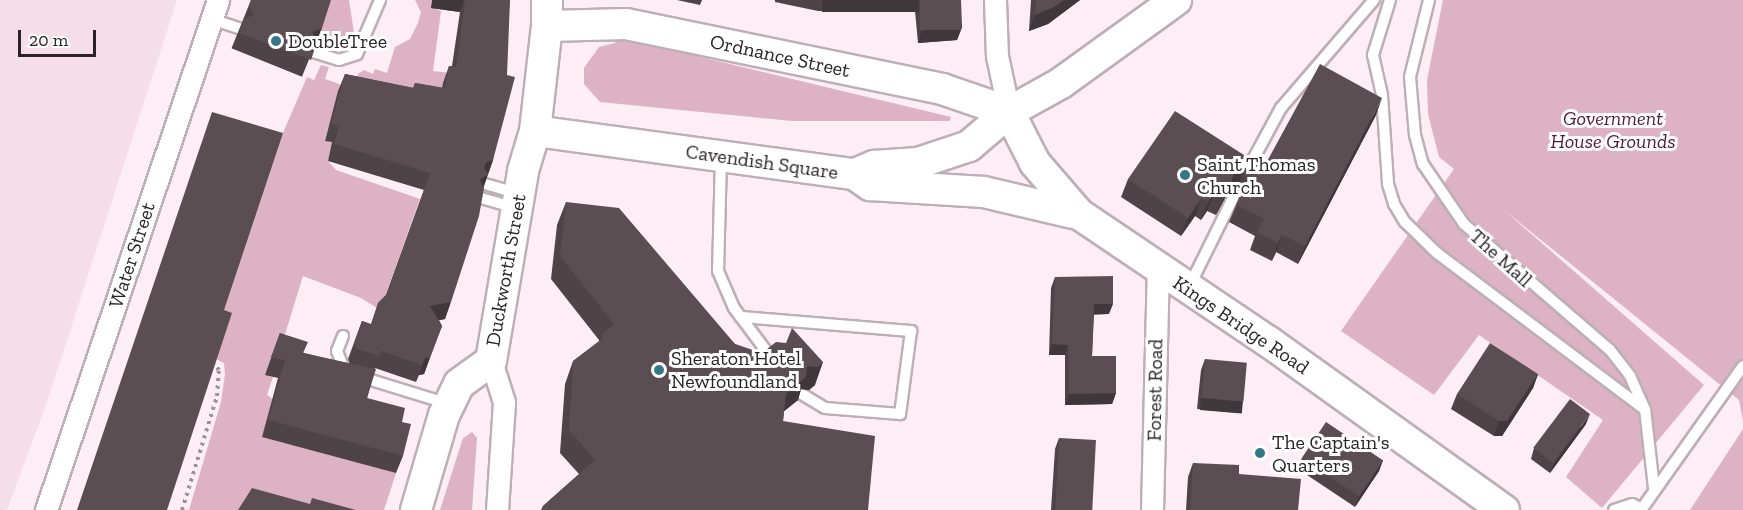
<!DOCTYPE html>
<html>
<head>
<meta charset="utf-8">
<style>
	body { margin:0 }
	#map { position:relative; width:1743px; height:510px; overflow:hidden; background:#fdedf4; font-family:"Zilla Slab",serif }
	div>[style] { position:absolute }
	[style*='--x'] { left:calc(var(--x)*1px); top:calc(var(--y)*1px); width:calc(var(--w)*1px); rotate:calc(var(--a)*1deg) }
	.built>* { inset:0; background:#f6dee8 }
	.green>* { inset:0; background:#ddb2c5 }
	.path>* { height:4px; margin-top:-2px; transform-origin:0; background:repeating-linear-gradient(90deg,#9e9298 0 3px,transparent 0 7.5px) }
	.roads { filter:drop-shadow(2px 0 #beaeb5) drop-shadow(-2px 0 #beaeb5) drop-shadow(0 2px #beaeb5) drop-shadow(0 -2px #beaeb5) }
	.lane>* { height:10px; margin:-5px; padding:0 5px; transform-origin:5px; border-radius:5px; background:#fff }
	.street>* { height:21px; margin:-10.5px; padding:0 10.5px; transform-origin:10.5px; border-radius:10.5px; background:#fff }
	.secondary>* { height:30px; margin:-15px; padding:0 15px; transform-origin:15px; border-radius:15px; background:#fff }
	.wall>* { inset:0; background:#4e4347; transform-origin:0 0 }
	.shaded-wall>* { inset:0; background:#40373a; transform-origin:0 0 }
	.building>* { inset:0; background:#5b4e53; transform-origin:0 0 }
	.dots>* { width:16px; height:16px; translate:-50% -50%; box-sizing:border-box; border:3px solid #fff; border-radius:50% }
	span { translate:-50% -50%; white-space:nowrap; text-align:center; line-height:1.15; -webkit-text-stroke:6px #fff; paint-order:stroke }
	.poi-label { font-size:20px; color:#292326 }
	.left { translate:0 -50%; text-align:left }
	.street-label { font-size:20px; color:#292326 }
	.park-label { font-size:20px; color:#511837; font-style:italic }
	.scale { position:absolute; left:18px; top:30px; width:78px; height:27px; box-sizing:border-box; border:3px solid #292326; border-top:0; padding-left:8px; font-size:18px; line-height:21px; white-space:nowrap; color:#292326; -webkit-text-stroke:4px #fff; paint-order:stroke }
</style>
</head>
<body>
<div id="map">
	<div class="built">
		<i style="clip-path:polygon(0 0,177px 0,46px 405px,7px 510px,0 510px)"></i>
	</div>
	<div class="green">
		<i style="clip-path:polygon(330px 0,349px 0,355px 39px,348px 42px,319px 33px)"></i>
		<i style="clip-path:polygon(415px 0,432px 0,431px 7px,441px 11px,433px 71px,451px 73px,438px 110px,336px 103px,325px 140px,332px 142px,328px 161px,336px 170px,420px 199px,382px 305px,377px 308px,361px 298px,303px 276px,282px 344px,265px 374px,273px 377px,267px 395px,371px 465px,396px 473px,384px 510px,189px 510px,221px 402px,225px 374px,224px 363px,216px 359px,218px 327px,276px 149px,307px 77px,314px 80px,321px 65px,329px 67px,325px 79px,353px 89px,358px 74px,364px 70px,373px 74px,375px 69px,387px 73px,395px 47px,410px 39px,418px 23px,421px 12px)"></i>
		<i style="clip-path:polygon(1443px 0,1743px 0,1743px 421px,1739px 400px,1504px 210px,1704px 385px,1602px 508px,1566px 477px,1603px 420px,1479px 335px,1434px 395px,1341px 331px,1454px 169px,1439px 157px,1428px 114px,1427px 80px)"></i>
		<i style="clip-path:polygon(617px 37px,951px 117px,950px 121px,792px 121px,600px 102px,584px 84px,584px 68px,599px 47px,615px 43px)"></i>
		<i style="clip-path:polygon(1743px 429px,1743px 510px,1690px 510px)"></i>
		<i style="clip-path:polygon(472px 432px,477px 438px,472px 510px,440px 510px,463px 438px)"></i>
	</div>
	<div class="path">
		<i style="--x:182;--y:510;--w:119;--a:-72.9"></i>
		<i style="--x:217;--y:396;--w:26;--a:-86"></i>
		<i style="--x:219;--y:370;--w:11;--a:-128"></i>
	</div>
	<div class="roads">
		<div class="lane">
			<i style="--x:1390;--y:0;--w:58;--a:107.2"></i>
			<i style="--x:1373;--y:55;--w:41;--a:77.3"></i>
			<i style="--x:1382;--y:95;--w:89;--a:86.1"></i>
			<i style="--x:1388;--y:184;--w:21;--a:73"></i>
			<i style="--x:1394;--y:204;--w:21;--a:59"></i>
			<i style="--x:1405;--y:222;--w:45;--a:44.1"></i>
			<i style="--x:1437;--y:253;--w:259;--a:37"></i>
			<i style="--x:1429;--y:0;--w:79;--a:103.9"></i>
			<i style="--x:1410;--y:77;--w:58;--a:85.1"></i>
			<i style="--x:1415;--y:135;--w:30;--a:75"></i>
			<i style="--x:1423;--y:164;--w:73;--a:55.7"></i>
			<i style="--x:1464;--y:224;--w:193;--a:40.8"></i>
			<i style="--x:1610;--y:350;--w:33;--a:52"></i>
			<i style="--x:1630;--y:376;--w:36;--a:66"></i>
			<i style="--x:1645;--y:409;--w:80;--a:83.5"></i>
			<i style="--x:211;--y:19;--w:32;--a:18"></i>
			<i style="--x:313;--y:52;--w:27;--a:17"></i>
			<i style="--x:339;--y:60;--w:19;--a:-18"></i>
			<i style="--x:357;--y:54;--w:59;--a:-66.9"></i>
			<i style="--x:721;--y:158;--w:113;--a:91.5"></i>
			<i style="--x:718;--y:271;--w:40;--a:66.6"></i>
			<i style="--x:734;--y:308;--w:65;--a:53.1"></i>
			<i style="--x:1242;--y:180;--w:82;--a:-61.6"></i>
			<i style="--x:1281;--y:108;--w:143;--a:-49.3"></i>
			<i style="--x:485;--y:184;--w:33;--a:16"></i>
			<i style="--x:481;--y:198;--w:35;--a:16"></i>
			<i style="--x:1190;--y:285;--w:99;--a:-63.7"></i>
			<i style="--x:741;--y:317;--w:171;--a:4.7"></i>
			<i style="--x:911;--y:331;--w:84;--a:97.5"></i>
			<i style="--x:900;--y:414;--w:75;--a:-175.4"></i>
			<i style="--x:825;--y:408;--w:26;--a:-149"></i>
			<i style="--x:343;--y:336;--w:16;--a:112"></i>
			<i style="--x:337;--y:351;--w:22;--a:69"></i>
			<i style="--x:345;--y:372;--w:106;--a:17.1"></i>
			<i style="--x:1614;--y:510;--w:19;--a:-18"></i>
			<i style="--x:1632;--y:504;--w:9;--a:27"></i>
			<i style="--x:1641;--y:510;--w:176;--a:-54.7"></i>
		</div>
		<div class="street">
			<i style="--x:995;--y:0;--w:56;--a:88"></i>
			<i style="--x:997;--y:56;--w:57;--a:77.9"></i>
			<i style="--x:491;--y:361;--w:43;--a:72.4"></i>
			<i style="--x:504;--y:402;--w:108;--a:93.7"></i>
			<i style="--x:46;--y:510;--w:538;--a:-71.36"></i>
			<i style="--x:1152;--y:510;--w:240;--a:-88.6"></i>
		</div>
		<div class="secondary">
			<i style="--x:547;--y:26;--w:79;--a:-1.5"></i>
			<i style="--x:626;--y:24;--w:323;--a:11.6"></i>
			<i style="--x:942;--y:89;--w:71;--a:18.9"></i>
			<i style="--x:1009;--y:112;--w:57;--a:63"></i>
			<i style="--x:1035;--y:163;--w:67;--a:49.2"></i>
			<i style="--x:1079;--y:214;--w:229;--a:34"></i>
			<i style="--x:1269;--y:342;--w:289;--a:35.6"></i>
			<i style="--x:535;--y:131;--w:323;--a:7.7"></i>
			<i style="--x:855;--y:174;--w:21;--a:-23"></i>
			<i style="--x:874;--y:166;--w:44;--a:-3.9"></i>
			<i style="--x:918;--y:163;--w:54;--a:-18.4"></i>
			<i style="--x:969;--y:146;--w:52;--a:-40.4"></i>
			<i style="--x:1009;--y:112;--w:60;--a:-29.1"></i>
			<i style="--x:1061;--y:83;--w:142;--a:-35.8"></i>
			<i style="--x:857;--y:176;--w:16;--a:35"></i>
			<i style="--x:870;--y:185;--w:114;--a:3.5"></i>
			<i style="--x:984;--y:192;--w:91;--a:13.3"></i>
			<i style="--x:416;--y:510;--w:99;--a:-73.6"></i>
			<i style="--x:444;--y:415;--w:34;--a:-64"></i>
			<i style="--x:459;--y:384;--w:39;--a:-36"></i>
			<i style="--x:491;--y:361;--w:193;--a:-80.4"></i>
			<i style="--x:523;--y:171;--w:42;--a:-73.3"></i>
			<i style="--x:535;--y:131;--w:106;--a:-83.5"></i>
			<i style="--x:547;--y:26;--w:26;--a:-90"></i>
		</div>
	</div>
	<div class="wall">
		<i style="left:251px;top:0;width:76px;height:52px;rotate:22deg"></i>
		<i style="clip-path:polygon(432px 0,510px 0,493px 160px,484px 186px,445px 319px,439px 320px,442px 326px,424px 374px,419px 375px,416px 382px,375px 368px,367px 398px,402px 422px,403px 456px,396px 473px,262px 437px,278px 378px,265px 375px,280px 333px,304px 353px,350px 364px,348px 359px,362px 321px,371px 324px,378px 303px,386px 295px,424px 190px,328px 161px,332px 142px,325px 141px,338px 91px,345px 74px,413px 88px,415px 83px,442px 88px,443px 83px,449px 66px,452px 66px,460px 12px,431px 8px)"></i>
		<i style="clip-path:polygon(677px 0,702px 0,700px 5px)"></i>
		<i style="clip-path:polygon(775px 0,961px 0,962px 27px,957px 40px,918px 43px,915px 11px,818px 11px,775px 2px)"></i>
		<i style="clip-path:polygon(1031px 0,1080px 0,1048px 24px,1029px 31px)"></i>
		<i style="clip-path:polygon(1376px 115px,1298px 264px,1276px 252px,1272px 261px,1250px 250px,1255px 236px,1229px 222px,1240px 196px,1237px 189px,1228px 192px,1216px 215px,1207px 211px,1201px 220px,1195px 216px,1181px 236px,1121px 197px,1128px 179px,1242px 166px,1249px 170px,1264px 167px)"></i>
		<i style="clip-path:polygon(566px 202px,735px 344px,815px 385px,809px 390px,801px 389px,798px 400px,784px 411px,783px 421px,868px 510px,541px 510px,543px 506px,579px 474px,560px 453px,565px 384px,573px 361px,599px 342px,599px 340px,551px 279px,557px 225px)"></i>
		<i style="clip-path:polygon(1055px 277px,1109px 314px,1094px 314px,1092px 356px,1116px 393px,1112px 404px,1065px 405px,1065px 355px,1049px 355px,1051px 288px)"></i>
		<i style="clip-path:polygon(1205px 359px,1243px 402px,1239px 413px,1197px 409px,1201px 370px)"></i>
		<i style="clip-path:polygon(1538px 374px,1533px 388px,1502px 436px,1494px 436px,1451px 409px,1457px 394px)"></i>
		<i style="clip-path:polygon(1586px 424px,1550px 473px,1531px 459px,1534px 448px)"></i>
		<i style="clip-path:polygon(1059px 438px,1092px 510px,1051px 510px,1055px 449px)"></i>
		<i style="clip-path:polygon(1302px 458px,1383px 460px,1379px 471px,1355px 507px,1298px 469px)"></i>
		<i style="clip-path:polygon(1193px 463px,1239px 474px,1298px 510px,1186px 510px,1188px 477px)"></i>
	</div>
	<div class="shaded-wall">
		<i style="clip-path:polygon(433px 0,464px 0,460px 12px,431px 8px)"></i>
		<i style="left:822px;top:0;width:97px;height:12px"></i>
		<i style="clip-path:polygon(1064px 0,1080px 0,1048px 24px,1029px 31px,1035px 15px)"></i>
		<i style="clip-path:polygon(962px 27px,957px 40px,918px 43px,922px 30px)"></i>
		<i style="clip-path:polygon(322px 28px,315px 45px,312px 32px)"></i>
		<i style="clip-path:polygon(1382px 98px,1376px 115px,1298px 264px,1305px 246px)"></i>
		<i style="clip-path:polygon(493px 160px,482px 191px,474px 196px,486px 162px)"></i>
		<i style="clip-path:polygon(1243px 171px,1237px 189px,1228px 192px,1216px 215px,1223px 198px,1234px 174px)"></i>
		<i style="clip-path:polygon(1214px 193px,1207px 211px,1201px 220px,1208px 202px)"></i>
		<i style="clip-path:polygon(1201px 199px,1195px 216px,1181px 236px,1188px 218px)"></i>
		<i style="clip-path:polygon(1282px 235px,1276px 252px,1272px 261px,1278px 243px)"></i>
		<i style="clip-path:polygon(451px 302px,445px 319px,424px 323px,430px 306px)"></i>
		<i style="clip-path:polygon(1094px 304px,1113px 304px,1109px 314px,1090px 315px)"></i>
		<i style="clip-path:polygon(1052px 344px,1068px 345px,1065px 355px,1049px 355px)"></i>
		<i style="clip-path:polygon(430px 357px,424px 374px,419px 375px,425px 358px)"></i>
		<i style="clip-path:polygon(823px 362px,815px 385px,809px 390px,801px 389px,798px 400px,777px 417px,786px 394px,807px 366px)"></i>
		<i style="clip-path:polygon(1538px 374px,1533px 388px,1502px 436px,1494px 436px,1499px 421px)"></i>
		<i style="clip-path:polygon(1116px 393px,1112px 404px,1065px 405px,1069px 394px)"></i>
		<i style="left:1201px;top:398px;width:42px;height:12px;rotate:5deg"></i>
		<i style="clip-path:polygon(1590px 414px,1586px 424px,1550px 473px,1554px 463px)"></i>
		<i style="clip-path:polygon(1383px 460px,1379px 471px,1355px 507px,1359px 496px)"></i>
	</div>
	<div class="building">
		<i style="clip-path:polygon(251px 0,331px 0,322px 28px,312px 32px,317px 42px,311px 60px,239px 33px,244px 19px,254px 15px,249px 5px)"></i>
		<i style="clip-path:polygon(465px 0,510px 0,507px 75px,515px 77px,493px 160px,486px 162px,484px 168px,488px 174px,480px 180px,484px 188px,479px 216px,451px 302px,430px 306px,442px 326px,430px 357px,425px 358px,422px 365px,381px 351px,380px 356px,357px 349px,354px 343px,362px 321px,372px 325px,378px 303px,386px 295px,430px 173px,334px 144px,339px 126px,331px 124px,345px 74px,414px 88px,415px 83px,445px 88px,449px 66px,456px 67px)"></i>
		<i style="left:920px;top:0;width:41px;height:30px"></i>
		<i style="clip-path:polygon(1036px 0,1064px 0,1054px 7px,1035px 15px)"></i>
		<i style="clip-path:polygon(1320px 64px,1382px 98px,1305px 246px,1282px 235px,1278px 243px,1257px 232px,1264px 219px,1236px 205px,1247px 181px,1243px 171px,1234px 174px,1223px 198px,1214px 193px,1208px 202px,1201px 199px,1188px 218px,1128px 179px,1175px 111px,1244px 155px,1242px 166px,1249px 170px,1257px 163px,1264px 167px)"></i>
		<i style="clip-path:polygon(212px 112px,283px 133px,224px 310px,232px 313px,167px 510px,77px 510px)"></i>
		<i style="clip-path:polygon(566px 202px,619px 208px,735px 344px,762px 353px,776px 342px,786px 343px,792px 328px,823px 362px,818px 367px,807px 366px,806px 377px,786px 394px,783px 421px,875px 436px,868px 510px,542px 510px,543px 506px,595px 460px,569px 430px,573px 361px,603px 338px,601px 335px,614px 324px,560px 256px)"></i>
		<i style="clip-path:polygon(1113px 276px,1113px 304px,1094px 304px,1092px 356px,1116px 356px,1116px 393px,1069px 394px,1068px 345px,1052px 344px,1055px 277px)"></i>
		<i style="clip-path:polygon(280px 333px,308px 342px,303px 353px,376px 369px,367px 398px,405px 408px,402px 422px,411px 424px,403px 456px,268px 420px,285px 360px,271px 357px)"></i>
		<i style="clip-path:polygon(1490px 343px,1538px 374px,1507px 421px,1499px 421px,1457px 394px)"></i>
		<i style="left:1205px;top:359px;width:42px;height:39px;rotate:5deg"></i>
		<i style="left:1570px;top:399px;width:25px;height:61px;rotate:37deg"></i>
		<i style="left:1326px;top:422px;width:69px;height:43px;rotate:34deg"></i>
		<i style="left:1059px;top:438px;width:37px;height:72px;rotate:3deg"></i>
		<i style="clip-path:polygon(1193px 463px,1239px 465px,1239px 474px,1301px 479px,1298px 510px,1190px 510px)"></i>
		<i style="clip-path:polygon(252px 488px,310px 504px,312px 498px,356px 510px,238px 510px)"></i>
	</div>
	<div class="dots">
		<i style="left:276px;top:41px;background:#357689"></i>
		<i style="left:1185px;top:175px;background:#357689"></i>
		<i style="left:659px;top:370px;background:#357689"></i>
		<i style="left:1260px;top:453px;background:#357689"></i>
	</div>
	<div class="poi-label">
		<span class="left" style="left:288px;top:41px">DoubleTree</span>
		<span class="left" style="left:1197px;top:176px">Saint Thomas<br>Church</span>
		<span class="left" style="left:671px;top:370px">Sheraton Hotel<br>Newfoundland</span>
		<span class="left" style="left:1272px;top:454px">The Captain's<br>Quarters</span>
	</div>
	<div class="street-label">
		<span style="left:780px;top:56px;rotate:12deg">Ordnance Street</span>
		<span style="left:762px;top:162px;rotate:8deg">Cavendish Square</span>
		<span style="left:132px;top:255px;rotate:-72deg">Water Street</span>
		<span style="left:1501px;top:258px;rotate:42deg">The Mall</span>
		<span style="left:506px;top:270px;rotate:-80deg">Duckworth Street</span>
		<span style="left:1241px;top:325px;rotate:34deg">Kings Bridge Road</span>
		<span style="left:1155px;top:390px;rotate:-89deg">Forest Road</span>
	</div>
	<div class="park-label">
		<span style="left:1613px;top:130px">Government<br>House Grounds</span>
	</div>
	<div class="scale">20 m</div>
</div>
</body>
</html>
